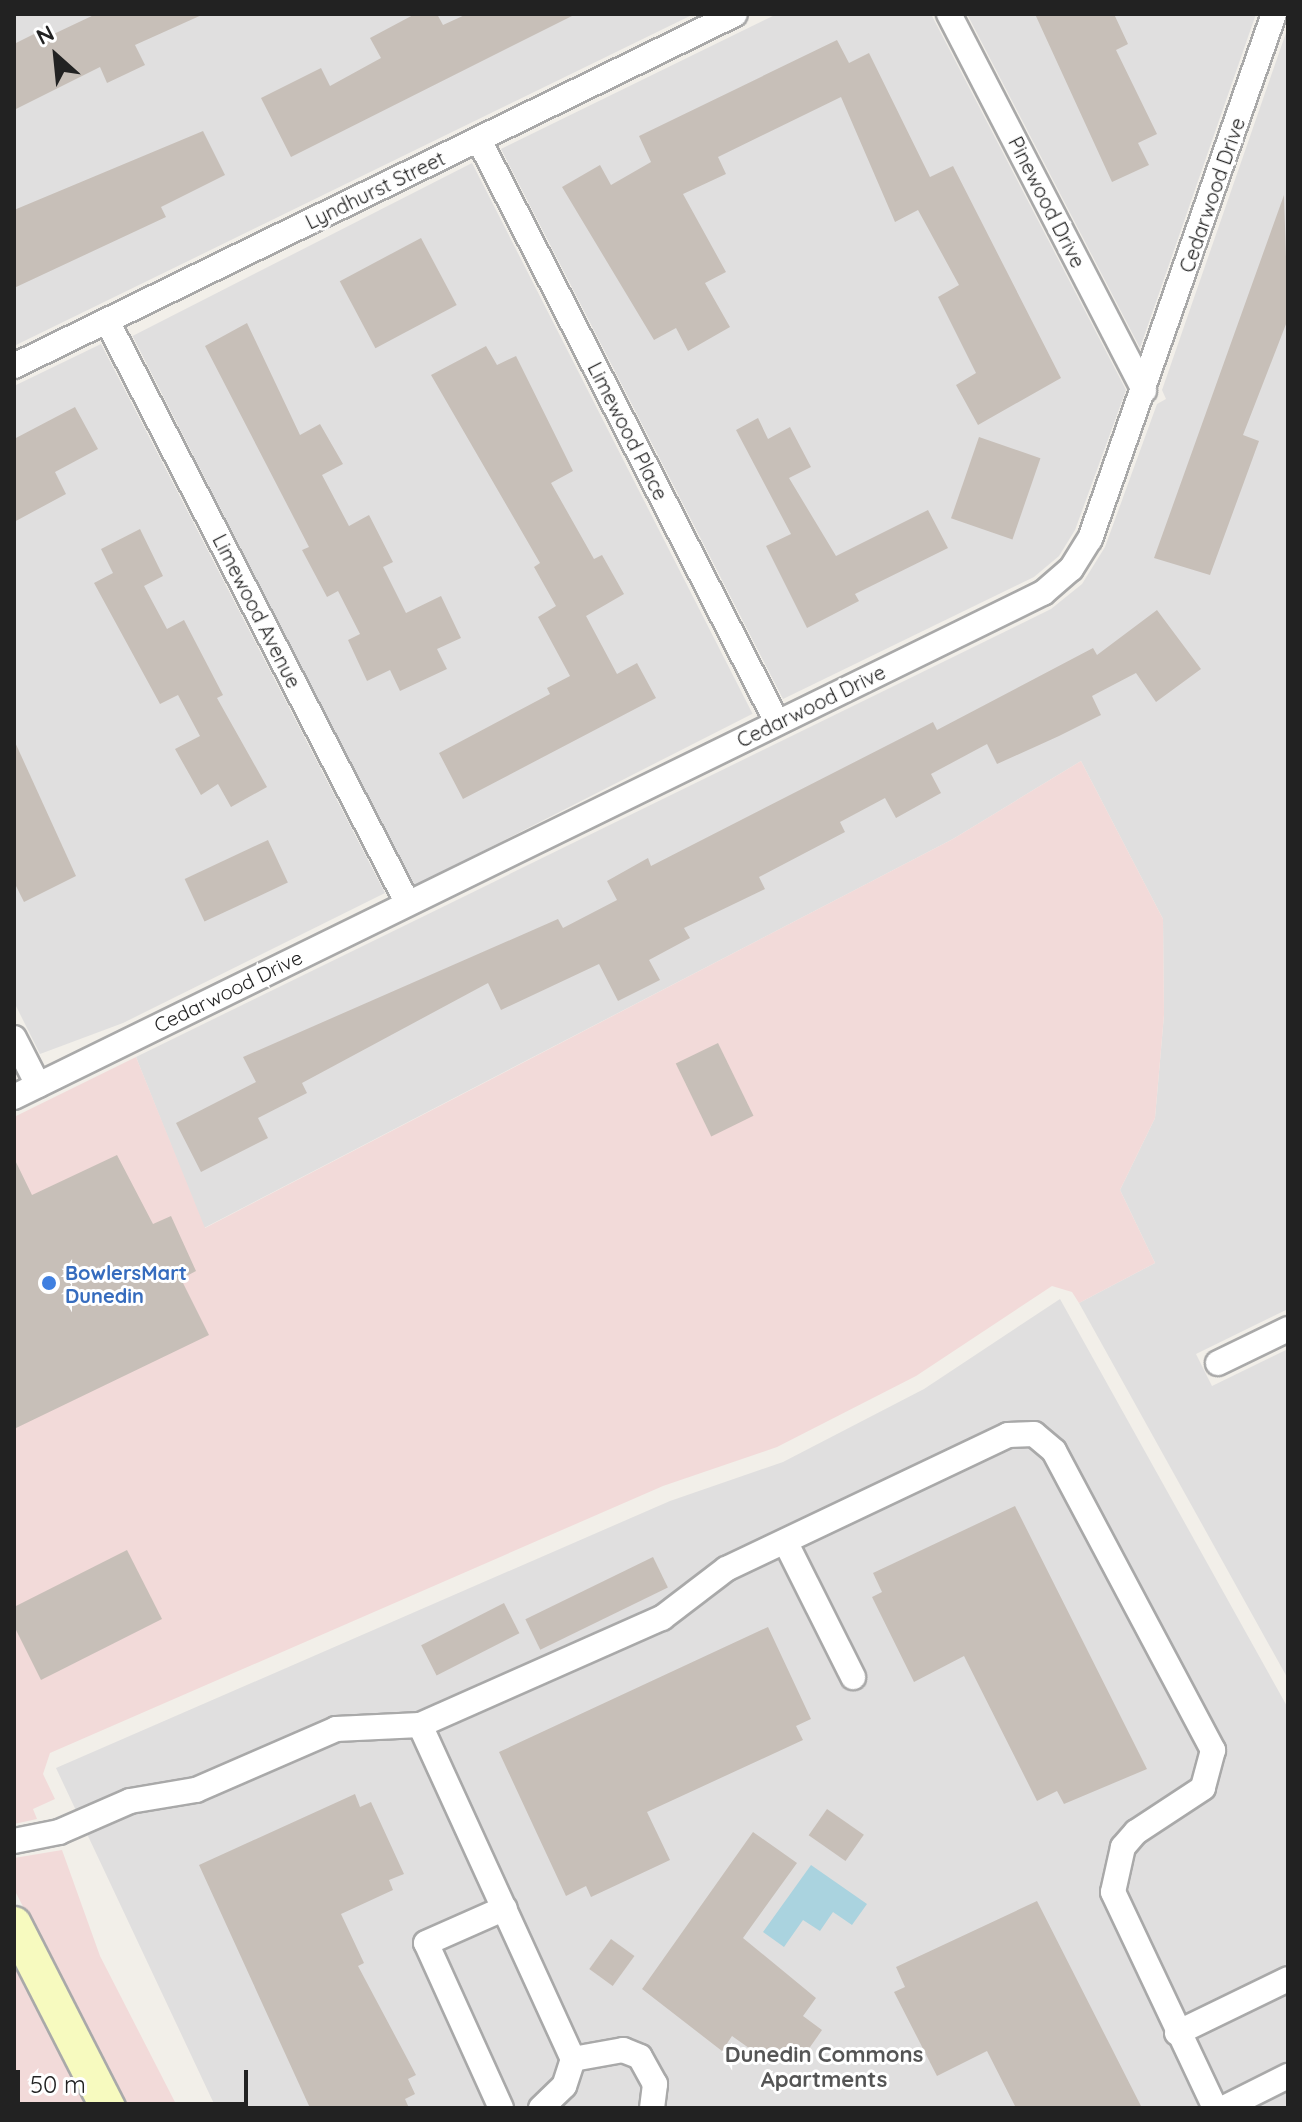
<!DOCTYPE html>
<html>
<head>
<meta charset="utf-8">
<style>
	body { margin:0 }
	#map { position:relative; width:1302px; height:2122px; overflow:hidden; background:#f2efe9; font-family:Quicksand,sans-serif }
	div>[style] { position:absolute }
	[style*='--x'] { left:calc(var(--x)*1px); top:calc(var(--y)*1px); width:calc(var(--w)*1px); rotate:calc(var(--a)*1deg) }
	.residential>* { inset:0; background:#e0dfdf; transform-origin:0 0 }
	.commercial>* { inset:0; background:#f2dad9 }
	.water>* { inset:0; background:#aad3df }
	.building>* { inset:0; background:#c7bfb8; transform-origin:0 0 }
	.roads { filter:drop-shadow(2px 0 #a9a9a9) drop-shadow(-2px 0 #a9a9a9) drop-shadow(0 2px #a9a9a9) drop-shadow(0 -2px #a9a9a9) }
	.street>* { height:24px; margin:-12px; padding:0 12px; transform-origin:12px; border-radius:12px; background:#fff }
	.secondary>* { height:34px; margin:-17px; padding:0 17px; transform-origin:17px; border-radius:17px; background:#f7fabf }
	.dots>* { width:22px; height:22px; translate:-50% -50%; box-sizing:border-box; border:4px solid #fff; border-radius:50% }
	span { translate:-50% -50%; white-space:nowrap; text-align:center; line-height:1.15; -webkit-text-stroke:6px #fff; paint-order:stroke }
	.street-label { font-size:20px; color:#222 }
	.shop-label { font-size:20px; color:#366cbe; font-weight:700 }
	.left { translate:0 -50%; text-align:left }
	.neighbourhood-label { font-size:22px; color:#555; font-weight:700 }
	.frame { position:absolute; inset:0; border:16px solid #222; pointer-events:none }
	.north { position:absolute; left:16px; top:16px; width:80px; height:80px; -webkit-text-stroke:6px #fff; paint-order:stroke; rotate:333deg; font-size:22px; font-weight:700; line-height:32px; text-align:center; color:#222 }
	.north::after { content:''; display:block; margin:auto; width:28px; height:36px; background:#222; clip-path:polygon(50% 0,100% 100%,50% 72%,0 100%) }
	.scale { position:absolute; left:16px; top:2070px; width:232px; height:36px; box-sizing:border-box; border:4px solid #222; border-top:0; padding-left:10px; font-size:24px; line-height:28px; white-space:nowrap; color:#222; -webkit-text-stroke:6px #fff; paint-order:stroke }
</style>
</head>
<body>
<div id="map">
	<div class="residential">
		<i style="clip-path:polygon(14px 14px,694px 14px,14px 346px)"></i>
		<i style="clip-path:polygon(777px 14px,931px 14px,1126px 390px,1075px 530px,1059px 556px,1034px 577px,783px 699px,501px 149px)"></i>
		<i style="clip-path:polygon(967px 14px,1256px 14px,1140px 348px)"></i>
		<i style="clip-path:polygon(1288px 27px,1288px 1309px,1196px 1354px,1212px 1386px,1288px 1349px,1288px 1679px,1079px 1303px,1155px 1263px,1120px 1190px,1155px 1118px,1164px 1015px,1163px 919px,1081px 761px,953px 839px,204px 1228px,136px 1057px,1051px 609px,1082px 584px,1105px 547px,1157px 404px,1166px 399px,1162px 390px)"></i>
		<i style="left:472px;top:163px;width:618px;height:381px;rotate:63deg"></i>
		<i style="clip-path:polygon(101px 344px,385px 893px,123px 1023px,40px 1054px,14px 1002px,14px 386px)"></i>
		<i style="clip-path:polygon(1060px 1299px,1288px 1708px,1288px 2108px,216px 2108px,56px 1768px,670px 1501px,783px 1462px,924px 1389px)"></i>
	</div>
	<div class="commercial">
		<i style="clip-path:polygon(1081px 761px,1163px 919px,1164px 1015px,1155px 1118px,1120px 1190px,1155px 1263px,1079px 1303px,1072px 1292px,1052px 1286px,916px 1376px,777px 1447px,663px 1486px,50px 1753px,43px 1774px,55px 1799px,33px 1809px,37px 1819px,14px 1824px,14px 1117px,136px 1057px,205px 1228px,953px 839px)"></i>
		<i style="clip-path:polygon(62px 1850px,100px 1956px,178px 2108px,126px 2108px,14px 1889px,14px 1858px)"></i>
		<i style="clip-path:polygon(14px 1960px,90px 2108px,14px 2108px)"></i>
	</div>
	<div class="water">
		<i style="clip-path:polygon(811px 1865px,867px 1904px,852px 1925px,833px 1912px,820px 1931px,803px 1920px,784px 1947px,763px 1932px)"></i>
	</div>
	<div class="building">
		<i style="clip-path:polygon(96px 14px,204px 14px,135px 45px,145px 65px,107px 83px,100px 67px,14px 110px,14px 44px,38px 32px,41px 40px)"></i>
		<i style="clip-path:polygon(415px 14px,437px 14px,443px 25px,467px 14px,576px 14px,291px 157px,261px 98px,321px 68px,330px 86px,381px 58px,370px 38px)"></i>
		<i style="clip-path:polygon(1035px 14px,1114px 14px,1128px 44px,1116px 50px,1157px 134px,1138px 143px,1149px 165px,1112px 182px)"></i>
		<i style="clip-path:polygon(837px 40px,849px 63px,869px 53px,930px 177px,953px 166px,1061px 378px,978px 425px,956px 385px,976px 373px,938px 297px,959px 285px,918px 210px,895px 222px,841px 97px,718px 157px,726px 174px,683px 194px,726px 272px,705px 283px,730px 327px,688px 351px,676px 328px,654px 340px,562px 187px,600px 165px,611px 185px,651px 162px,639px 136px)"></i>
		<i style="clip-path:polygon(203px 131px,225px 175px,161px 207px,166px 217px,14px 288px,14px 210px)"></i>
		<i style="clip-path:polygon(1284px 195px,1288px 319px,1243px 435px,1259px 441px,1210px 575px,1154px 558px)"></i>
		<i style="left:421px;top:238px;width:76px;height:92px;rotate:62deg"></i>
		<i style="clip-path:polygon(247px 323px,300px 435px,320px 424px,343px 464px,322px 475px,349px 526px,369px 515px,393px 562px,383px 567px,406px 613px,441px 596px,461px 638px,437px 649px,447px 669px,400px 691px,390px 670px,367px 681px,348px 640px,360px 634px,338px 591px,327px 597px,302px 550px,309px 547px,205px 346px)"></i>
		<i style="clip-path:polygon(486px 346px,497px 365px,516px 356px,573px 471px,551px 483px,594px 559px,602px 555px,624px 594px,586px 616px,617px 674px,637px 663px,656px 698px,463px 799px,439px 753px,550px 694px,547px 688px,570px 676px,538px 617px,556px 606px,534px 567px,540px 563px,431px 375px)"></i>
		<i style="clip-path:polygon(75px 407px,98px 449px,55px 472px,66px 494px,14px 522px,14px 439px)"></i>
		<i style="clip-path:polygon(758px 418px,768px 439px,790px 427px,811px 467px,789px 478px,836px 556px,928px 510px,948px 548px,855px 594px,859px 601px,807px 628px,766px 546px,791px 534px,736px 430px)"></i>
		<i style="left:979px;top:437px;width:65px;height:86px;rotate:19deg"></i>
		<i style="clip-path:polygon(140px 529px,163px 576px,144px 586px,167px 629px,184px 620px,223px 695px,217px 698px,267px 787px,231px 807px,218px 784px,201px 795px,175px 749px,200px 736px,178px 695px,160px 704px,94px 583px,113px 573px,101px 549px)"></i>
		<i style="clip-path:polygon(1157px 610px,1201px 669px,1156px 702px,1136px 673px,1092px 696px,1101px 715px,1059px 736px,997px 764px,987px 744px,931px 774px,941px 793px,896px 818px,885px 798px,840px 822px,845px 832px,759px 877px,765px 889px,684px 928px,690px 938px,649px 960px,660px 980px,618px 1001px,599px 964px,501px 1010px,488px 983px,302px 1083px,307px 1093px,258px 1118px,268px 1138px,201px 1172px,176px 1123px,256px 1082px,243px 1057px,558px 919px,563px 928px,617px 900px,607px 881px,648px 858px,651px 866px,933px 722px,937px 730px,1093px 648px,1097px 655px)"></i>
		<i style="clip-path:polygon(14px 740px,76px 876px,24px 902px,14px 882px)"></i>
		<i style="left:268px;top:840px;width:47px;height:92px;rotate:65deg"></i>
		<i style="left:718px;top:1043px;width:81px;height:47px;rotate:64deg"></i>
		<i style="clip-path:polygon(117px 1155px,153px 1224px,171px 1216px,196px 1271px,181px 1279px,209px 1335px,14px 1429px,14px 1158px,32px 1195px)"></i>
		<i style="clip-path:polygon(1015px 1506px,1147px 1769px,1064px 1804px,1057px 1791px,1037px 1801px,964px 1656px,914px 1682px,872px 1597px,882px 1592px,873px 1573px)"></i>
		<i style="clip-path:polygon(127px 1550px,162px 1619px,41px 1680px,14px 1626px,14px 1607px)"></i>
		<i style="left:653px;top:1557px;width:34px;height:142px;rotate:64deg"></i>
		<i style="left:504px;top:1603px;width:34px;height:93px;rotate:63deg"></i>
		<i style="clip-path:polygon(768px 1627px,811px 1719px,796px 1726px,803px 1740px,647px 1812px,670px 1860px,591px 1897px,586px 1886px,566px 1896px,499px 1752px)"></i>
		<i style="clip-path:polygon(355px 1794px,360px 1807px,371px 1802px,404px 1874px,389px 1880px,393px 1890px,341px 1914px,364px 1963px,358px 1966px,416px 2075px,408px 2079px,415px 2094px,405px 2099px,409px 2108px,310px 2108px,199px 1865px)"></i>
		<i style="left:827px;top:1809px;width:45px;height:32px;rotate:35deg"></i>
		<i style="clip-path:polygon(753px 1832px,797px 1863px,743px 1938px,816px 1998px,803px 2016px,822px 2030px,801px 2060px,783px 2047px,770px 2063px,732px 2036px,722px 2051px,642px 1989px)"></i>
		<i style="clip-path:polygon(1037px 1901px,1142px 2108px,1016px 2108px,987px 2051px,937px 2076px,894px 1992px,905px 1987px,896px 1967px)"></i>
		<i style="left:611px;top:1939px;width:29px;height:37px;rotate:36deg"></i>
	</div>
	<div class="roads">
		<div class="street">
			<i style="--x:949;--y:14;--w:424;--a:62.6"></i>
			<i style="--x:479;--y:140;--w:654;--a:62.89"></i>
			<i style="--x:107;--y:321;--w:654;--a:62.69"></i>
			<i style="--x:14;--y:366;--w:802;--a:-26.02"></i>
			<i style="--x:14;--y:1038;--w:53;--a:62.9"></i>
			<i style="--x:14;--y:1097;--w:1146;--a:-26.1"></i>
			<i style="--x:1043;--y:593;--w:37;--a:-41"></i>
			<i style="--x:1071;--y:569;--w:36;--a:-58"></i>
			<i style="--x:1090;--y:539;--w:556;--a:-70.69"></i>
			<i style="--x:1218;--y:1363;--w:78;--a:-25.9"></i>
			<i style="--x:786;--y:1543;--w:150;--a:63.4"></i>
			<i style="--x:420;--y:1725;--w:367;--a:65.4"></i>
			<i style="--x:573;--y:2059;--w:28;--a:108"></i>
			<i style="--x:564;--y:2086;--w:32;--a:136"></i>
			<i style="--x:14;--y:1841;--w:46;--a:-11.3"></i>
			<i style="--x:59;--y:1832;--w:77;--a:-23.6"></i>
			<i style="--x:130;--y:1801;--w:67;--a:-9.5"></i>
			<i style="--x:196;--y:1790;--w:153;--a:-23.5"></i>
			<i style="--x:336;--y:1729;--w:84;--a:-2.7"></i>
			<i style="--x:420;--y:1725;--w:265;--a:-23.9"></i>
			<i style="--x:662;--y:1618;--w:81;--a:-37.4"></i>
			<i style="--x:726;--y:1569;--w:312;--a:-25.4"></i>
			<i style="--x:1008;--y:1435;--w:26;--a:-2"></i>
			<i style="--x:1034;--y:1434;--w:26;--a:40"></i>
			<i style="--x:1054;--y:1451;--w:339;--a:62"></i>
			<i style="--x:1213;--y:1750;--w:39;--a:105"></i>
			<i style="--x:1203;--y:1788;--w:80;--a:146.7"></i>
			<i style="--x:1136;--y:1832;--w:20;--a:131"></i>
			<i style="--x:1123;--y:1847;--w:46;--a:102.5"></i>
			<i style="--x:1113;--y:1892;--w:239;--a:64.7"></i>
			<i style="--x:1177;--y:2033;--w:123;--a:-25.9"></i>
			<i style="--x:573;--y:2059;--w:51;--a:-10.2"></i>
			<i style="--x:623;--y:2050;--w:18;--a:22"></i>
			<i style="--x:640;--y:2057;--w:31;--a:61"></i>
			<i style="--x:655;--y:2084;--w:24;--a:97"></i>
			<i style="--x:501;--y:2108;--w:181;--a:-114.4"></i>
			<i style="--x:426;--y:1943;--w:86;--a:-23.9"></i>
			<i style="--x:1224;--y:2108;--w:72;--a:-26.6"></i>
		</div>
		<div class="secondary">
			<i style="--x:14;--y:1924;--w:207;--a:62.9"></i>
		</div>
	</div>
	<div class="dots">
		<i style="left:49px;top:1283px;background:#3f7fe0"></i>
	</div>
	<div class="street-label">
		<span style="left:375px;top:190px;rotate:-26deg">Lyndhurst Street</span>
		<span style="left:1212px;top:195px;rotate:-71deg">Cedarwood Drive</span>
		<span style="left:1047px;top:202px;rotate:63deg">Pinewood Drive</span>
		<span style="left:628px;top:431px;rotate:63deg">Limewood Place</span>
		<span style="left:257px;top:611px;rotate:63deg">Limewood Avenue</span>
		<span style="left:811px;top:706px;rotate:-26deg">Cedarwood Drive</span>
		<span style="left:228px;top:991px;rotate:-26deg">Cedarwood Drive</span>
	</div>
	<div class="shop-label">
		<span class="left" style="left:65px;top:1284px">BowlersMart<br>Dunedin</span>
	</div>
	<div class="neighbourhood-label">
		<span style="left:824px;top:2067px">Dunedin Commons<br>Apartments</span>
	</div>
	<div class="frame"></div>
	<div class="north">N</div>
	<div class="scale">50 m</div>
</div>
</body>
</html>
